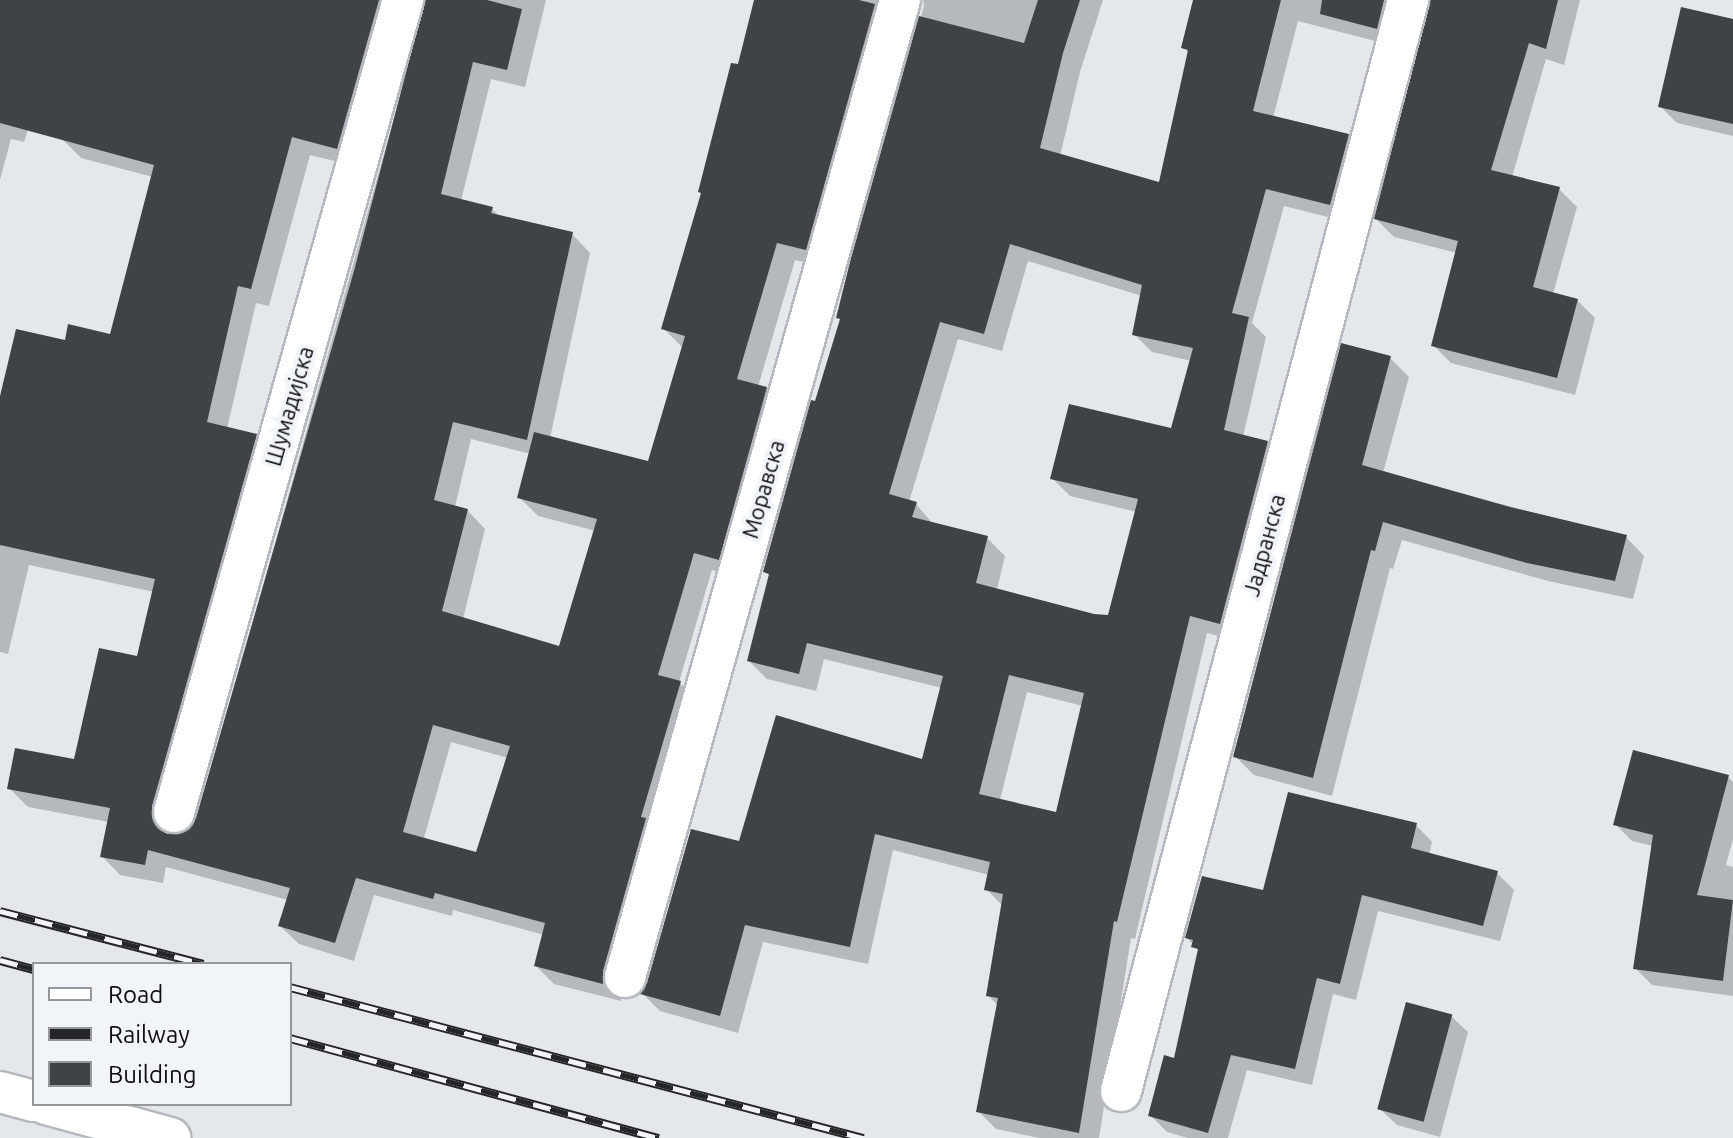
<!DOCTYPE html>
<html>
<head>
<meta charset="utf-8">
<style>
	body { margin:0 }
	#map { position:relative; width:1733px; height:1138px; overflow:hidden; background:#e4e8ec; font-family:Ubuntu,sans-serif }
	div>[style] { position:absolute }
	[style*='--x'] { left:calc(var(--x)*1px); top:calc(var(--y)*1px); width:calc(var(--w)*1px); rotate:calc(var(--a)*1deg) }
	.shadow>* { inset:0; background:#0003 }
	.building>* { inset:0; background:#3f4346; transform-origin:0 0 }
	.roads { filter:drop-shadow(2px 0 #b5b9bd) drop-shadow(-2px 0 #b5b9bd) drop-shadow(0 2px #b5b9bd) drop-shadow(0 -2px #b5b9bd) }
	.street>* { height:40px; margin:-20px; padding:0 20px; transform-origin:20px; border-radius:20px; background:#fff }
	.rail>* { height:9px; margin-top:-4.5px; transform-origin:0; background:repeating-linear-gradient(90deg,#f1f5f9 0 18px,#242627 0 36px); box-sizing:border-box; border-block:2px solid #242627 }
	span { translate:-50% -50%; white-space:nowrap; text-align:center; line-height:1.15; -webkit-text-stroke:8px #f1f5f9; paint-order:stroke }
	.street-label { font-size:22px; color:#0c0e0f }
	.legend { position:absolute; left:32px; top:962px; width:260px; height:144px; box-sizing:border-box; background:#f1f5f9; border:2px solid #95999b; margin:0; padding:10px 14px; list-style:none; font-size:24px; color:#0c0e0f }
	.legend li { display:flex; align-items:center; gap:16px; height:40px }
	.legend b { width:40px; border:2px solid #95999b }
</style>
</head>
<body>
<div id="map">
	<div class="shadow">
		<i style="clip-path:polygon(evenodd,0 0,411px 0,355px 166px,310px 155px,269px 306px,256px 303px,227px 429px,256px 436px,274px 454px,169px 836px,191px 831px,198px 819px,427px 0,546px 0,525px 87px,491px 79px,461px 201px,492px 209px,500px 217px,572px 234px,590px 253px,550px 438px,649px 464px,683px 348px,664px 329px,756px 0,890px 0,824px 267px,795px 260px,758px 387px,766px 389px,784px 408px,737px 577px,712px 570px,679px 682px,698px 702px,621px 990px,621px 1001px,554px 984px,536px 966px,544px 935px,453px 910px,452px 916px,374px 895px,354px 961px,299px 944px,280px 926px,288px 900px,166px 867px,163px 883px,120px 875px,102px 856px,109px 822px,28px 807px,9px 788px,76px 762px,139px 659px,154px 592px,29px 565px,8px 654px,0 652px,0 404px,66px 343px,111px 336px,153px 177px,81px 158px,62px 139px,30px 123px,24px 142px,11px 139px,0 180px,0 0,471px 439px,531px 454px,520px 498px,538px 516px,596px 531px,560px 648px,463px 619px,485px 529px,467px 510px,455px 507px,471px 439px,0 0,451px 742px,508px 758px,477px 854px,424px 838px,451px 742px)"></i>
		<i style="clip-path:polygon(evenodd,923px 0,1103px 0,1080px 72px,1060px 156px,1161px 185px,1190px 54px,1183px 47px,1195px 0,1413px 0,1394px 46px,1298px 21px,1273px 118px,1348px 136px,1366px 154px,1348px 222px,1284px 206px,1252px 323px,1266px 337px,1243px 437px,1267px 443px,1285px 461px,1238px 641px,1207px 633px,1135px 939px,1131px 938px,1099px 1138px,1039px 1138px,996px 1129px,978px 1111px,998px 1006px,988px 995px,1003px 906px,986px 889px,989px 875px,893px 850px,868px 964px,763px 942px,738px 1033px,660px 1011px,643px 994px,740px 843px,924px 762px,942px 688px,824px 659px,816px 691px,767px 679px,749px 661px,771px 577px,765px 571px,841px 320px,852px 262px,924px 6px,923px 0,1028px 261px,1142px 296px,1134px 334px,1152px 352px,1192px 361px,1173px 431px,1052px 478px,1070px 496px,1137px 512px,1110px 617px,1094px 616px,997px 589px,1005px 556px,987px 538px,933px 524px,916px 504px,909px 502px,958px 339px,1002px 351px,1028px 261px,923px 0,1027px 692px,1083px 706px,1057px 814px,1000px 800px,1027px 692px)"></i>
		<i style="clip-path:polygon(1432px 0,1580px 0,1564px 65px,1546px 59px,1512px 177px,1559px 189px,1577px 207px,1553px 294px,1577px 300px,1595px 318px,1575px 395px,1451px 363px,1433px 345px,1457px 253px,1394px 237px,1376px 219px)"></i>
		<i style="clip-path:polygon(1733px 21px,1733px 136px,1677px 123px,1660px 106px)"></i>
		<i style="clip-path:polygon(1390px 358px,1409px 377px,1383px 473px,1626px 537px,1644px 556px,1633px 599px,1548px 581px,1402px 540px,1393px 569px,1390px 568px,1332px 796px,1254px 775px,1235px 756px)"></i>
		<i style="clip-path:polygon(1728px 777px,1733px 782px,1733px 839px,1726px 865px,1733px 867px,1733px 996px,1652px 985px,1635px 968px,1653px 846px,1632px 841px,1615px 824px)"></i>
		<i style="clip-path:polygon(1416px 825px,1432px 842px,1429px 855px,1497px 873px,1514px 890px,1500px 941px,1378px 911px,1356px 1000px,1333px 994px,1312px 1085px,1247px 1070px,1228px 1138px,1188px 1138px,1167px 1132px,1150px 1115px,1176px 1060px,1200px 952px,1187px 938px,1265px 893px)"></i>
		<i style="clip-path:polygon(1451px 1016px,1468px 1032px,1440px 1137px,1397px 1125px,1380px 1109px)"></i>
	</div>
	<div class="building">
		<i style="clip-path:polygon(evenodd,0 0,379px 0,337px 149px,292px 137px,251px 289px,238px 286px,207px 422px,257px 434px,152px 806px,152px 817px,157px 827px,167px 834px,179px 834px,189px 829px,196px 818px,354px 271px,425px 0,487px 0,522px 9px,507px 70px,473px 62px,441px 194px,493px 207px,491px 213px,573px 232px,527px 440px,453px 422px,434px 500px,468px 509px,442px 611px,559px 646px,597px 519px,517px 498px,534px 432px,648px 461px,685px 336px,661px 329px,701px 193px,698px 192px,731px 63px,738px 64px,754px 0,859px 0,875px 4px,806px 250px,777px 243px,737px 379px,767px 387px,719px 560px,694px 553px,658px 675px,681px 681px,641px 817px,646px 818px,603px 971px,603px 984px,534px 966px,545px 923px,435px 893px,433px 899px,356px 878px,335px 943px,278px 926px,290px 888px,148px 850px,145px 865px,100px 857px,110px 808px,7px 789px,15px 748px,74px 759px,99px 648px,137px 656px,155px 579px,0 545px,0 396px,16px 329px,65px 340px,68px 324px,110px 334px,154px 165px,0 123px,0 0,433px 725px,510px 746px,476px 852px,403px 832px,433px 725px)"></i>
		<i style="clip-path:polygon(evenodd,1038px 0,1080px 0,1063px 53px,1040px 148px,1159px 182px,1188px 50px,1181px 48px,1193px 0,1281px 0,1253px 111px,1349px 134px,1330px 205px,1266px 189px,1232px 313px,1249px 317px,1224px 430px,1268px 441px,1220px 624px,1190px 616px,1117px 922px,1114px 921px,1079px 1133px,976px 1112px,998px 998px,986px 996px,1003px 894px,984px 890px,990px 862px,875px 834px,850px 947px,745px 925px,720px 1016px,640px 994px,647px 983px,691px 829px,739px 841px,776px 715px,922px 759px,943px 676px,807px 643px,799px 674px,747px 661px,769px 574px,763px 572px,811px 400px,815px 401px,840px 319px,836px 318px,850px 262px,919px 16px,1024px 43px,1038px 0,1010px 244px,1142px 285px,1132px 335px,1193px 348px,1171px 428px,1069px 404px,1050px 479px,1138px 499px,1108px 615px,1094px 614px,976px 583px,988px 536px,912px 517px,917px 502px,889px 494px,940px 322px,984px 334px,1010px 244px,1038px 0,1009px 675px,1084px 693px,1056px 812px,979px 794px,1009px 675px)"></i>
		<i style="clip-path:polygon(1322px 0,1384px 0,1377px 29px,1320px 14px)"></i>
		<i style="clip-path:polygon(1430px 0,1558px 0,1546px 49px,1529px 43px,1491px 170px,1560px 187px,1533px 287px,1578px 299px,1557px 378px,1431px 346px,1458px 241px,1374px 219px)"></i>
		<i style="clip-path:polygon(1681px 7px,1733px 19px,1733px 124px,1658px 107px)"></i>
		<i style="clip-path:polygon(1341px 343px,1391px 356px,1362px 465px,1510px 507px,1627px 535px,1615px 581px,1527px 563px,1383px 522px,1375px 551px,1371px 550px,1313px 778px,1233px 757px)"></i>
		<i style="clip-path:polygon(1633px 750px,1729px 775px,1697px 895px,1733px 900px,1723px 981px,1633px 969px,1653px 835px,1613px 825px)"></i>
		<i style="clip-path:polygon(1288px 792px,1417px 823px,1411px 848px,1498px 871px,1483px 926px,1362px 895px,1340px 984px,1317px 978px,1295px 1069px,1231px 1055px,1208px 1133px,1148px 1116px,1164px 1055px,1174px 1058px,1198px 949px,1191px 947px,1193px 940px,1185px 938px,1202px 876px,1263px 890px)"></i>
		<i style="left:1406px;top:1002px;width:48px;height:111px;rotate:15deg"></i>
	</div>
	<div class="roads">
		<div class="street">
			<i style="--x:174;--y:812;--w:844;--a:-74.25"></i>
			<i style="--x:625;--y:977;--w:1015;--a:-74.28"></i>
			<i style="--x:1121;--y:1091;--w:1128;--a:-75.26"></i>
			<i style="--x:0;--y:1092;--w:35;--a:15"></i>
			<i style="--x:46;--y:1104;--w:129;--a:15.3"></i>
		</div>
	</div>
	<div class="rail">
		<i style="--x:0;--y:911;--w:210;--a:14.6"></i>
		<i style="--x:0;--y:960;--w:35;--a:15"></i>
		<i style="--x:290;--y:987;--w:593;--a:14.76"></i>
		<i style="--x:290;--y:1038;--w:382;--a:15.2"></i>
	</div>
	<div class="street-label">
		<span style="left:289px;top:406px;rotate:-74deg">Шумадијска</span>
		<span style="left:763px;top:489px;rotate:-74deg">Моравска</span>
		<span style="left:1264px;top:545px;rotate:-75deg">Јадранска</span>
	</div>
	<ul class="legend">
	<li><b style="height:10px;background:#fff"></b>Road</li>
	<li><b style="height:10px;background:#242627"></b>Railway</li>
	<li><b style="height:22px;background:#3f4346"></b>Building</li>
	</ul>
</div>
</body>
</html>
